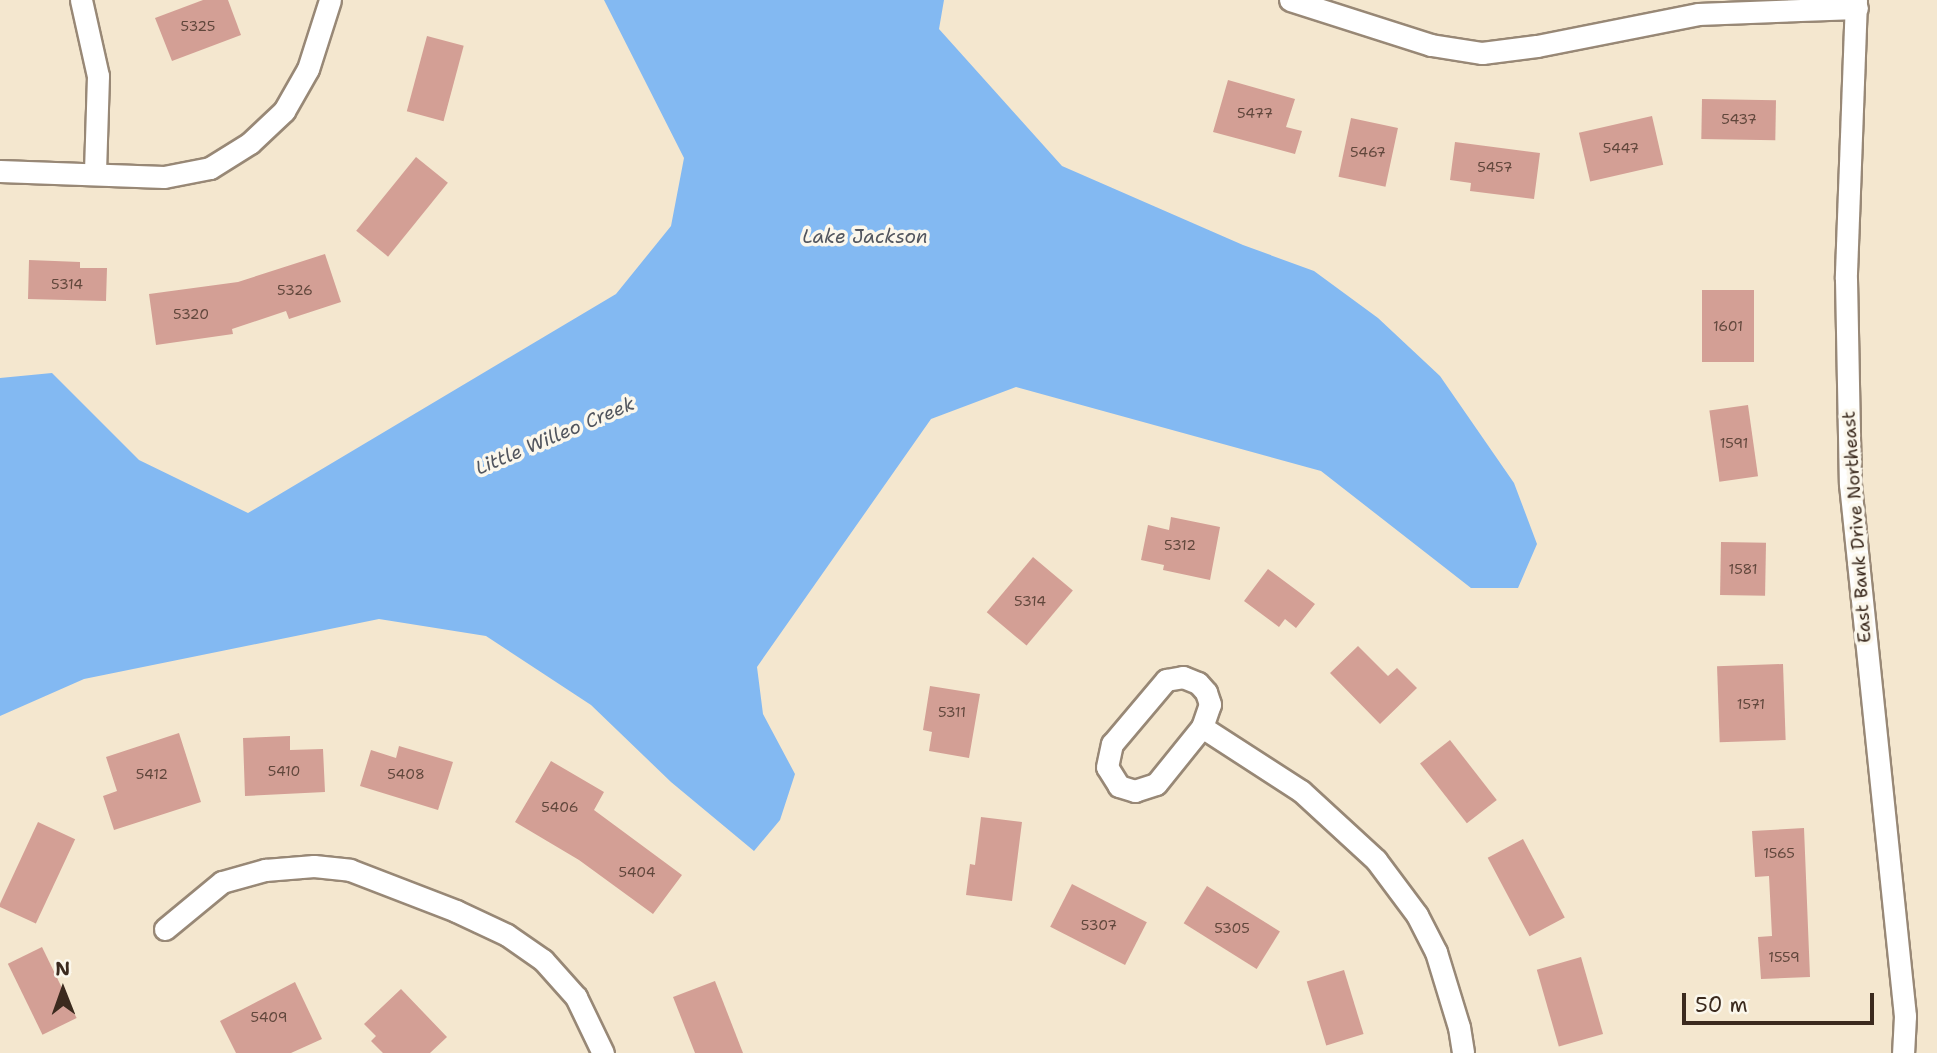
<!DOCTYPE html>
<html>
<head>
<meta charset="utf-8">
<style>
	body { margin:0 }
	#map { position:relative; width:1937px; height:1053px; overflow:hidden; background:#f4e7cf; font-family:"Shantell Sans",sans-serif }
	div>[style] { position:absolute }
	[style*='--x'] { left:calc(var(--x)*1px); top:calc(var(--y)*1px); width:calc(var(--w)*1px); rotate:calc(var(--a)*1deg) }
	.water>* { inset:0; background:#83b9f2 }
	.building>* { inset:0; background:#d39f95; transform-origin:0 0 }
	.roads { filter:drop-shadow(2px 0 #988876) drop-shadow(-2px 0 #988876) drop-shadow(0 2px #988876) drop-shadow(0 -2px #988876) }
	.minor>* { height:21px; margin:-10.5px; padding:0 10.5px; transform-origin:10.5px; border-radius:10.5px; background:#fff }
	span { translate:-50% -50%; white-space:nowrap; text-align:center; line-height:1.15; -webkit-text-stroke:7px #fbf7ec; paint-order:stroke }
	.number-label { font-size:14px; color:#61473c }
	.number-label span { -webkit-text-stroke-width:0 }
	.street-label { font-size:18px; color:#3b2a1e }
	.water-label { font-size:19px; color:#51555e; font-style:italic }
	.north { position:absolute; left:28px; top:955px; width:70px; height:70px; -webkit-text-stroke:5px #fbf7ec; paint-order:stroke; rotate:359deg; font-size:19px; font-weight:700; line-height:28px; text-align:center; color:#3b2a1e }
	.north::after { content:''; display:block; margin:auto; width:24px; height:32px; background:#3b2a1e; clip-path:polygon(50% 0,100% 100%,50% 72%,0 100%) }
	.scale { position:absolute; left:1682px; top:993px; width:192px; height:32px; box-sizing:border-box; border:4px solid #3b2a1e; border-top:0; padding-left:9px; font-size:21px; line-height:24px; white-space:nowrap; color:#3b2a1e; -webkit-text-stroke:5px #fbf7ec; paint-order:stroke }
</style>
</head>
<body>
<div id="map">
	<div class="water">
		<i style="clip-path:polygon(604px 0,944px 0,939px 29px,1062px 166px,1243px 245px,1314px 271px,1378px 318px,1440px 376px,1514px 483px,1537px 544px,1518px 588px,1471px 588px,1321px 471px,1016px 387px,931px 419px,757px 667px,763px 714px,795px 774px,780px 820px,754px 851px,671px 782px,591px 705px,486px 636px,379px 619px,84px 679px,0 716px,0 378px,52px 373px,139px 460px,248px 513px,616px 294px,671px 226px,684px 158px)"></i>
	</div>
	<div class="building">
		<i style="clip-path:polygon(203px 0,228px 0,241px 35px,172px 61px,155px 18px)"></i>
		<i style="left:427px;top:36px;width:38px;height:78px;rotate:15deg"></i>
		<i style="clip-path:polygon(1228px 80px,1295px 99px,1286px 127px,1302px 131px,1295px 154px,1213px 132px)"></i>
		<i style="left:1702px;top:99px;width:74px;height:40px;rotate:1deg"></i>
		<i style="left:1652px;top:116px;width:50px;height:75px;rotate:77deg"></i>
		<i style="left:1351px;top:118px;width:48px;height:60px;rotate:12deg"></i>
		<i style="clip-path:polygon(1455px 142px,1540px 153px,1534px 199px,1470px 191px,1471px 183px,1450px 180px)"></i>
		<i style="left:416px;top:157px;width:41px;height:95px;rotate:39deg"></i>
		<i style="clip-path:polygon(325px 254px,341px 302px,289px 319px,286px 311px,232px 329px,233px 334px,156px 345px,149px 294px,238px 282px)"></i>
		<i style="clip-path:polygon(29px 260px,80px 262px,80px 268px,107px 268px,106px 301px,28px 299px)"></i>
		<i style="left:1702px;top:290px;width:52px;height:72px"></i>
		<i style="left:1748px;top:405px;width:72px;height:39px;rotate:82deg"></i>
		<i style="clip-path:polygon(1171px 517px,1220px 527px,1210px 580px,1163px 570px,1164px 565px,1141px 560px,1148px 525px,1169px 530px)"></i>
		<i style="left:1721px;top:542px;width:45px;height:53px;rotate:1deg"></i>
		<i style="left:1033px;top:557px;width:52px;height:72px;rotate:40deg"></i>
		<i style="clip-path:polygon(1268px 569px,1315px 604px,1296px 628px,1285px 619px,1279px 627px,1244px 601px)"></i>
		<i style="clip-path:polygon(1358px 646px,1388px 676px,1397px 668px,1417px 688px,1380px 724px,1330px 673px)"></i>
		<i style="left:1783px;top:664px;width:76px;height:66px;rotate:88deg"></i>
		<i style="clip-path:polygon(930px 686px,980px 694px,969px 758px,929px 751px,932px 732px,923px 730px)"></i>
		<i style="clip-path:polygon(179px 733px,201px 802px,114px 830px,103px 796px,117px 791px,106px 757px)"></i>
		<i style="clip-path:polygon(290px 736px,290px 750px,323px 749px,325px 792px,245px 796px,243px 738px)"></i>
		<i style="left:1450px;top:740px;width:76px;height:38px;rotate:52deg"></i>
		<i style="clip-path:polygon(399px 746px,453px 762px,438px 810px,360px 786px,371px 750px,396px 758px)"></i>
		<i style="clip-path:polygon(551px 761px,604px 792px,594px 810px,682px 875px,653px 914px,579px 860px,515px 822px)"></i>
		<i style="clip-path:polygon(981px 817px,1022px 822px,1012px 901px,966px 895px,970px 864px,975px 865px)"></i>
		<i style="left:38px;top:822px;width:41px;height:93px;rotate:25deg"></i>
		<i style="clip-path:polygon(1804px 828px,1810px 977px,1761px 979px,1758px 937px,1772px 936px,1769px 876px,1755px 877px,1752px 831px)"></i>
		<i style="left:1523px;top:839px;width:89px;height:40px;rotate:62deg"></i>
		<i style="left:1072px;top:884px;width:84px;height:48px;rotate:27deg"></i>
		<i style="left:1207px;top:886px;width:86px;height:44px;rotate:32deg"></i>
		<i style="left:42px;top:947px;width:79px;height:38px;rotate:64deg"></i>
		<i style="left:1581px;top:957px;width:80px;height:46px;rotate:74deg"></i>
		<i style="left:1344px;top:970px;width:67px;height:39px;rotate:73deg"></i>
		<i style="clip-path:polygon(715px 981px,743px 1053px,695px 1053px,673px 997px)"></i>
		<i style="clip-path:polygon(295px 982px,322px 1039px,291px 1053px,236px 1053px,220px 1021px)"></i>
		<i style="clip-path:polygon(401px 989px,447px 1037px,430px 1053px,383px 1053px,371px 1041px,376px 1036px,364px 1024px)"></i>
	</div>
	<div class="roads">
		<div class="minor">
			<i style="--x:81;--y:0;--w:78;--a:77.4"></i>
			<i style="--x:98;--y:76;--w:98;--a:91.8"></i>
			<i style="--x:1290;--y:0;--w:148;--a:17.7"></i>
			<i style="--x:1431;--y:45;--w:52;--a:8.9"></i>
			<i style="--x:1482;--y:53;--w:55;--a:-7.3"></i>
			<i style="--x:1537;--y:46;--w:164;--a:-11.2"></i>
			<i style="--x:1698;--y:14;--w:159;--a:-2.2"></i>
			<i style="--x:1856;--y:0;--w:279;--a:92.1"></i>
			<i style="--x:1846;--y:279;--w:205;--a:88.9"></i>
			<i style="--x:1850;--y:484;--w:535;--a:84.1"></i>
			<i style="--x:1905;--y:1016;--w:37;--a:93"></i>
			<i style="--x:0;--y:171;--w:164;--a:2.1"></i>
			<i style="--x:164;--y:177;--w:47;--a:-11.1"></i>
			<i style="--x:210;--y:168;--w:47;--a:-32"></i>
			<i style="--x:250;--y:143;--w:47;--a:-43.3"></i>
			<i style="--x:284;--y:111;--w:48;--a:-60.3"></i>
			<i style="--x:308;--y:69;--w:72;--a:-72.3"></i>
			<i style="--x:1183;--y:677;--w:16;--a:22"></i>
			<i style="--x:1198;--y:683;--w:12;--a:48"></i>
			<i style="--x:1206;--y:692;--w:13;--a:72"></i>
			<i style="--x:1210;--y:704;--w:24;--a:109"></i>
			<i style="--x:1202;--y:727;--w:73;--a:128.9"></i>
			<i style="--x:1156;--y:784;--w:22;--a:162"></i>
			<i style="--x:1135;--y:791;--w:17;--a:-163"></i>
			<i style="--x:1119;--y:786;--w:22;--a:-122"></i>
			<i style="--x:1107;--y:767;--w:24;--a:-78"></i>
			<i style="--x:1112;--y:744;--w:84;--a:-49.8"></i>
			<i style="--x:1166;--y:680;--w:17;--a:-10"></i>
			<i style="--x:1202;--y:727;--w:118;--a:32.9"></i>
			<i style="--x:1301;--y:791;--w:102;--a:42.6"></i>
			<i style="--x:1376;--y:860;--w:69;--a:53.3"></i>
			<i style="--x:1417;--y:915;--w:42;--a:62.8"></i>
			<i style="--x:1436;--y:952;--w:78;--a:73"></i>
			<i style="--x:1459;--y:1027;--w:26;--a:81"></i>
			<i style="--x:165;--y:929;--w:74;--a:-39.5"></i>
			<i style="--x:222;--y:882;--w:45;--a:-15.6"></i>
			<i style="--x:265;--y:870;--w:49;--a:-4.7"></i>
			<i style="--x:314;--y:866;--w:36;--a:6"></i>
			<i style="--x:350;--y:870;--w:114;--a:21.1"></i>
			<i style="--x:456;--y:911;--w:56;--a:25.2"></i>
			<i style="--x:507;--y:935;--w:44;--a:34.8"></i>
			<i style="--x:543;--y:960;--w:50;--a:48.3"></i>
			<i style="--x:576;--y:997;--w:62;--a:64.3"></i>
		</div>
	</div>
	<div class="number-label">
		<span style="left:198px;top:26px">5325</span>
		<span style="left:1255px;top:113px">5477</span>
		<span style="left:1739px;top:119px">5437</span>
		<span style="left:1621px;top:148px">5447</span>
		<span style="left:1368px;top:152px">5467</span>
		<span style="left:1495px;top:167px">5457</span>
		<span style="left:67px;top:284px">5314</span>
		<span style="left:295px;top:290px">5326</span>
		<span style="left:191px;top:314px">5320</span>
		<span style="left:1728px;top:326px">1601</span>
		<span style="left:1734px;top:443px">1591</span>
		<span style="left:1180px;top:545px">5312</span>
		<span style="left:1743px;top:569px">1581</span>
		<span style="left:1030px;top:601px">5314</span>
		<span style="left:1751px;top:704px">1571</span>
		<span style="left:952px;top:712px">5311</span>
		<span style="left:284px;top:771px">5410</span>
		<span style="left:152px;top:774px">5412</span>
		<span style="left:406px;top:774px">5408</span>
		<span style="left:560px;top:807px">5406</span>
		<span style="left:1779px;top:853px">1565</span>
		<span style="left:637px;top:872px">5404</span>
		<span style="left:1099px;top:925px">5307</span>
		<span style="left:1232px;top:928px">5305</span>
		<span style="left:1784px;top:957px">1559</span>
		<span style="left:269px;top:1017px">5409</span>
	</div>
	<div class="street-label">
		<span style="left:1857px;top:527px;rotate:-94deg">East Bank Drive Northeast</span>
	</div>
	<div class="water-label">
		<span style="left:865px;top:237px">Lake Jackson</span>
		<span style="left:555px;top:436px;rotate:-23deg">Little Willeo Creek</span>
	</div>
	<div class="north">N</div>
	<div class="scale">50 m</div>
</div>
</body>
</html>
